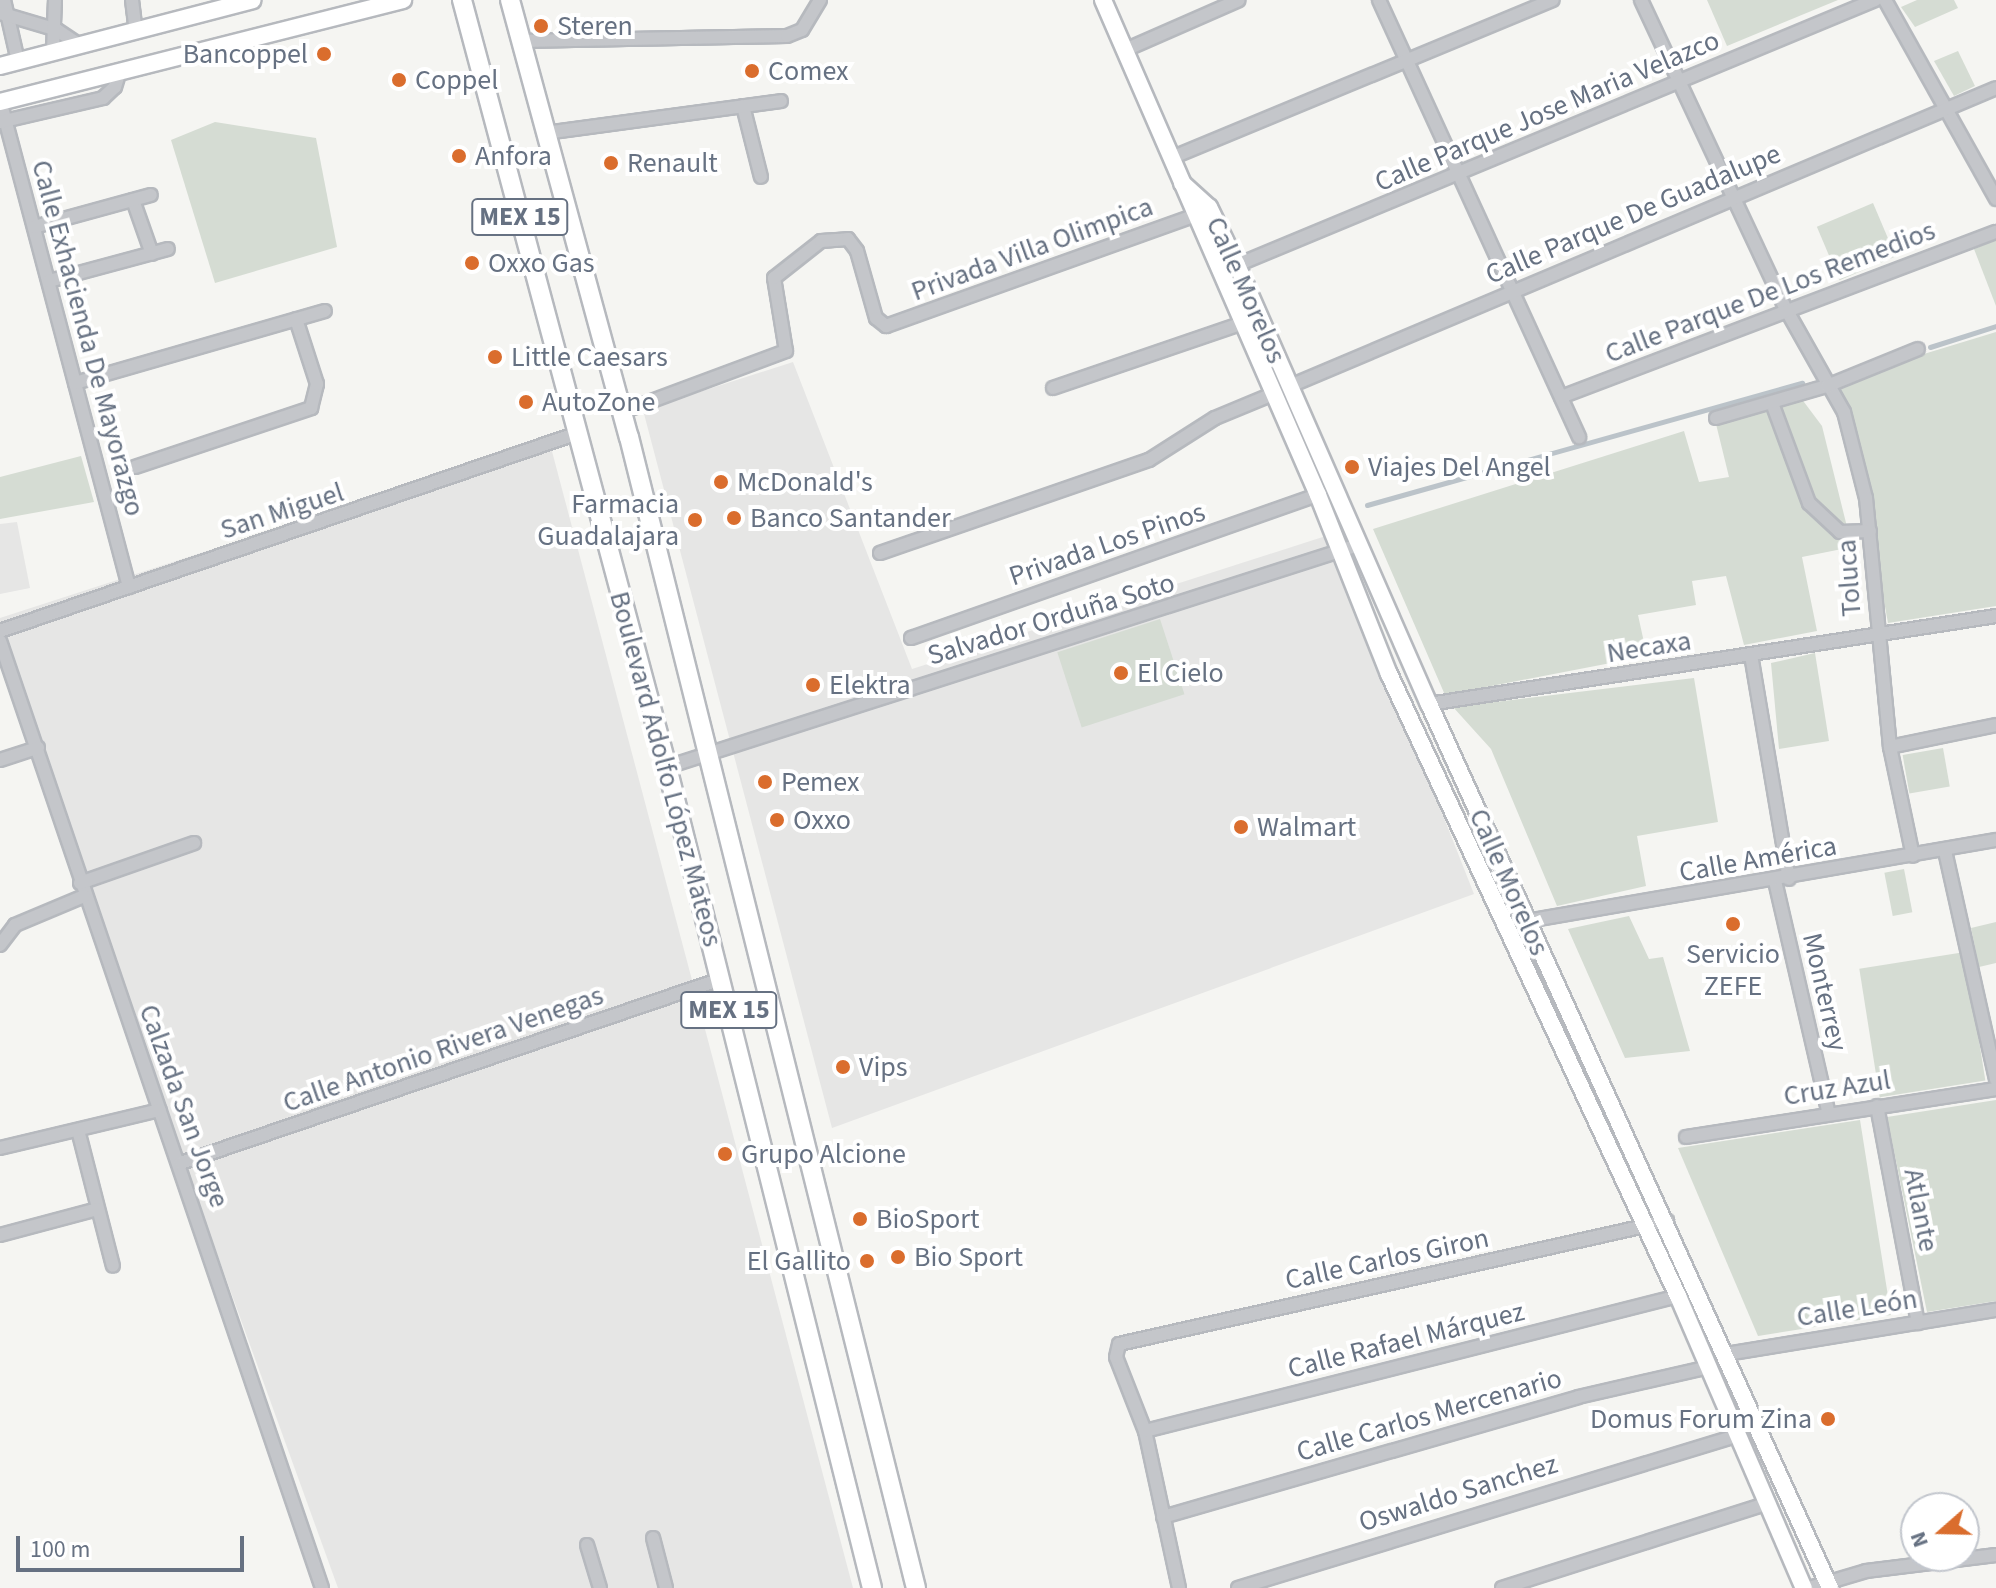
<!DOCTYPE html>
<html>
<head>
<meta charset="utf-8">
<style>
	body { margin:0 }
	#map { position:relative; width:1996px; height:1588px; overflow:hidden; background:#f5f5f2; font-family:"Source Sans 3",sans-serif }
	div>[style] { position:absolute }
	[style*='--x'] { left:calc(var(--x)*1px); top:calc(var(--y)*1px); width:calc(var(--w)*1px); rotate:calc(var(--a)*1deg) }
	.built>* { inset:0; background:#e6e6e5 }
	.green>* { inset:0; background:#d5dcd3; transform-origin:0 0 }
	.stream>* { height:5px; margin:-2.5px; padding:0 2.5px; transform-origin:2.5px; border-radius:2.5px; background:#bbc3c9 }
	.roads { filter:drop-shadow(2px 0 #b6b9be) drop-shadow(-2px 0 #b6b9be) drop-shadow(0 2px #b6b9be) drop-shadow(0 -2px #b6b9be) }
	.minor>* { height:12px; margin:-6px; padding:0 6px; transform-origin:6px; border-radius:6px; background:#c4c6ca }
	.secondary>* { height:16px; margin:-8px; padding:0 8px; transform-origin:8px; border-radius:8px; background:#fff }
	.primary>* { height:18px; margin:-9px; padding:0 9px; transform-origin:9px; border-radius:9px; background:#fff }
	.dots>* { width:22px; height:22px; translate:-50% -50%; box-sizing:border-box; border:4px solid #fff; border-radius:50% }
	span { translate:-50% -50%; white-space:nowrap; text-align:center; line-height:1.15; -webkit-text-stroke:8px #fff; paint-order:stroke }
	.shield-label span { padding:2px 6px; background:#fff; border:2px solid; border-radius:6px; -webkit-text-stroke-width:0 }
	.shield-label { font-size:26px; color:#667182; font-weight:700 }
	.poi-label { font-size:28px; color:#667182 }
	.left { translate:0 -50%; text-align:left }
	.right { translate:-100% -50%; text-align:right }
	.street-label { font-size:28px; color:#667182 }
	.north { position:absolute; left:1900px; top:1492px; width:80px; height:80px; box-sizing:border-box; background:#fff; border:2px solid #c2c6cd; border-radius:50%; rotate:250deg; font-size:22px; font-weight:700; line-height:32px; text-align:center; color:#667182 }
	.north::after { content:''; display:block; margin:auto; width:28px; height:36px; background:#da6d2d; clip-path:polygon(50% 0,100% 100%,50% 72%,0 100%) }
	.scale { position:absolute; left:16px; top:1536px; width:228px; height:36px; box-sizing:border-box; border:4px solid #667182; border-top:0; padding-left:10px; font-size:24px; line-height:28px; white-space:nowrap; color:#667182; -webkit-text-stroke:6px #fff; paint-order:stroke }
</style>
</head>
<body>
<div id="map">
	<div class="built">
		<i style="clip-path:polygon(793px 362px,912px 669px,1332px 534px,1474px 894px,832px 1128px,643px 410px)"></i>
		<i style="clip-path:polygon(549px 440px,853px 1588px,338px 1588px,0 654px,0 618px)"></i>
		<i style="clip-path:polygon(17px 522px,30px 588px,0 594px,0 524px)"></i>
	</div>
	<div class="green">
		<i style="clip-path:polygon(1707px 0,1838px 0,1727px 46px)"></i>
		<i style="clip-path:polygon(1917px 0,1954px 0,1958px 8px,1915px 27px,1901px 7px)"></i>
		<i style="clip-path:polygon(1958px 51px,1975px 86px,1954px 96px,1934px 61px)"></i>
		<i style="clip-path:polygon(215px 122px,316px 138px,337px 247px,215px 283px,171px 140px)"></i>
		<i style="left:1873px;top:203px;width:58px;height:61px;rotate:67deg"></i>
		<i style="clip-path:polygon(1996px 240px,1996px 306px,1974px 249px)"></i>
		<i style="clip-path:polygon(1996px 332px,1996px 606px,1888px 623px,1853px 431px,1841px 400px,1819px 386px)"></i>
		<i style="clip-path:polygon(1798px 394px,1822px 426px,1852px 547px,1802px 557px,1817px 631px,1744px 645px,1726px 576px,1692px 581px,1696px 605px,1638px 615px,1647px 656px,1445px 695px,1373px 529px,1684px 431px,1699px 482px,1729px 477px,1716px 424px)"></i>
		<i style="clip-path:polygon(81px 456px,94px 502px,0 519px,0 477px)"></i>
		<i style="left:1160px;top:619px;width:79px;height:108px;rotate:72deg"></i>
		<i style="clip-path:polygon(1815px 653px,1829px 741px,1779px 749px,1771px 663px)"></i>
		<i style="clip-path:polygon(1694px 678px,1718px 822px,1637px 836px,1646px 886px,1557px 906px,1491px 749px,1453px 707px)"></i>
		<i style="left:1943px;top:748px;width:39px;height:41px;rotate:80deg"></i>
		<i style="left:1904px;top:869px;width:44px;height:20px;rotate:79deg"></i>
		<i style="clip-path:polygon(1629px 916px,1649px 959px,1663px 957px,1690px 1051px,1625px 1058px,1568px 929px)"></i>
		<i style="clip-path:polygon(1996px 922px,1996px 963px,1979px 967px,1971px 928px)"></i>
		<i style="left:1965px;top:952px;width:130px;height:107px;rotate:81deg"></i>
		<i style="clip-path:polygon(1996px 1100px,1996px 1301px,1927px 1312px,1887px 1117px)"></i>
		<i style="clip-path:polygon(1860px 1120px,1891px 1315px,1758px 1336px,1678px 1148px)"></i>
	</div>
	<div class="stream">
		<i style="--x:1930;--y:347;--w:69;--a:-17.7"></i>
		<i style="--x:1367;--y:505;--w:452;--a:-15.7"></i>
	</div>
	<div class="roads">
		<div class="minor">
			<i style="--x:4;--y:0;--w:63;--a:77.1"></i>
			<i style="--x:132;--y:0;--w:31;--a:83"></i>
			<i style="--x:1379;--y:0;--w:481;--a:65.4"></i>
			<i style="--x:1641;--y:0;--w:344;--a:64.9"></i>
			<i style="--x:1787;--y:311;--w:116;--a:60.6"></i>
			<i style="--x:1844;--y:412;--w:89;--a:75.7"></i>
			<i style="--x:1866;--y:498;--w:250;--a:84.5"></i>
			<i style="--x:1890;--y:747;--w:111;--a:78.1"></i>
			<i style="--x:1885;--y:0;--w:228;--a:60.8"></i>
			<i style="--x:0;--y:13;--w:59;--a:16.6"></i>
			<i style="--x:57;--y:30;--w:27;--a:34"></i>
			<i style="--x:521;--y:41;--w:266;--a:-1.1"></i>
			<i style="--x:787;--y:36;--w:16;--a:-22"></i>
			<i style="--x:802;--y:30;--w:35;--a:-59"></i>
			<i style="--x:1125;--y:50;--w:124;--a:-23.7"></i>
			<i style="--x:53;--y:51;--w:51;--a:-87.8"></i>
			<i style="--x:0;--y:100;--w:504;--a:75.16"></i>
			<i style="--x:743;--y:106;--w:73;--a:75.8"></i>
			<i style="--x:0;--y:122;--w:106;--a:-13.1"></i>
			<i style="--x:103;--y:98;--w:16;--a:-43"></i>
			<i style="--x:115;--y:87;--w:14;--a:-73"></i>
			<i style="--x:545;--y:133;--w:238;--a:-7.7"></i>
			<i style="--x:1171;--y:158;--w:413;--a:-22.5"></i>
			<i style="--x:133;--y:200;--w:57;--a:70.6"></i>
			<i style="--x:34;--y:227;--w:121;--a:-15.3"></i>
			<i style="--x:1237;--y:265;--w:691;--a:-22.56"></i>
			<i style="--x:49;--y:281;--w:123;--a:-15.1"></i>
			<i style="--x:75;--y:383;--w:260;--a:-16.1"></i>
			<i style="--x:1290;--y:386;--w:766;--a:-22.88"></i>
			<i style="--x:1053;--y:388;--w:201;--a:-18.9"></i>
			<i style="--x:1561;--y:397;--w:465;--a:-20.8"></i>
			<i style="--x:1772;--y:403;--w:107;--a:69.7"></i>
			<i style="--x:1809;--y:503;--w:42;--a:43.1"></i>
			<i style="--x:1840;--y:532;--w:30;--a:-2"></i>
			<i style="--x:622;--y:412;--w:175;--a:-20.4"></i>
			<i style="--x:786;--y:351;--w:74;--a:-99.3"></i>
			<i style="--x:774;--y:278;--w:60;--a:-38.2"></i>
			<i style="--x:821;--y:241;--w:27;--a:-4"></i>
			<i style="--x:848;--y:239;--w:15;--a:53"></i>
			<i style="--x:857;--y:251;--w:70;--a:74.2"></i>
			<i style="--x:876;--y:318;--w:13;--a:39"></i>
			<i style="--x:886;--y:326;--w:326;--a:-19.7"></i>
			<i style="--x:1716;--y:418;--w:116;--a:-16.1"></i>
			<i style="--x:1827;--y:386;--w:98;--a:-22.1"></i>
			<i style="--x:135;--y:467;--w:186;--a:-18.5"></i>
			<i style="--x:311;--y:408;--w:25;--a:-76"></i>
			<i style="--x:317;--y:384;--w:68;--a:-107.9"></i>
			<i style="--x:880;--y:553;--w:285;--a:-19.1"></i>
			<i style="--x:1149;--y:460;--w:78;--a:-32.5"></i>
			<i style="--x:1215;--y:418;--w:63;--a:-22.5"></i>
			<i style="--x:0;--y:631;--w:611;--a:-18.91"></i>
			<i style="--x:911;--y:638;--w:431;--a:-19.4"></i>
			<i style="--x:0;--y:641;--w:1000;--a:71.22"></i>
			<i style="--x:1751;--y:655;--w:227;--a:80.4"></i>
			<i style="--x:1429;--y:704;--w:574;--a:-8.82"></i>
			<i style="--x:1890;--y:747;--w:108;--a:-11.7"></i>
			<i style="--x:0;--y:760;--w:40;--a:-18"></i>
			<i style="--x:667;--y:767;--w:726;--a:-17.81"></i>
			<i style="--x:1945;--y:851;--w:235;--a:77.4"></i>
			<i style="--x:1775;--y:881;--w:239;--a:77"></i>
			<i style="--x:80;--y:883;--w:121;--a:-19.3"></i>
			<i style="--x:1527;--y:921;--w:476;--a:-9.8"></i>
			<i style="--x:0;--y:945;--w:25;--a:-53"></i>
			<i style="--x:15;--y:925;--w:75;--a:-22.8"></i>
			<i style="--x:1877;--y:1106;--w:221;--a:79.3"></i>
			<i style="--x:78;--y:1130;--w:140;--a:75.6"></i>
			<i style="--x:1686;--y:1137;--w:314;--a:-8.8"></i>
			<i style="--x:0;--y:1148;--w:164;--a:-13.4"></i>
			<i style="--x:181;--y:1163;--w:570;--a:-18.82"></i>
			<i style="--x:0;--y:1235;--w:101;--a:-14.9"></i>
			<i style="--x:1726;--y:1354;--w:274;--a:-9.3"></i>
			<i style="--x:1145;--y:1431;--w:550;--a:-14.21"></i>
			<i style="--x:1163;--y:1517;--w:432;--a:-16.1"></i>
			<i style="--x:1578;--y:1397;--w:134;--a:-12.9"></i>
			<i style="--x:653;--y:1538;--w:52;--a:75.4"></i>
			<i style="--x:587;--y:1545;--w:45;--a:73.2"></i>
			<i style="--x:1179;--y:1588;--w:161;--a:-102.2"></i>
			<i style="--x:1145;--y:1431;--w:79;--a:-111.4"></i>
			<i style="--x:1116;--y:1357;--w:13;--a:-77"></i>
			<i style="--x:1119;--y:1344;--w:562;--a:-12.65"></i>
			<i style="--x:1238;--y:1588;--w:524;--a:-16.98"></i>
			<i style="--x:1502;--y:1588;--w:279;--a:-17.7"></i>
			<i style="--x:1809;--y:1588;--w:59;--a:-16.6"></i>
			<i style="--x:1866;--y:1571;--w:131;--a:-7"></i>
		</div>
		<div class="secondary">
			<i style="--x:1103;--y:0;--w:540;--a:66.52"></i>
			<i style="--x:1318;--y:495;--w:193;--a:68.4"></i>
			<i style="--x:1389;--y:674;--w:686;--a:65.08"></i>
			<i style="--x:1678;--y:1296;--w:318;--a:66.7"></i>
			<i style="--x:0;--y:66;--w:261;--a:-14.6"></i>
			<i style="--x:0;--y:102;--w:416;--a:-14.2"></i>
			<i style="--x:1182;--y:183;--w:36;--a:42"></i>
			<i style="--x:1209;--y:207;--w:64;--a:64.2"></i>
			<i style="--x:1237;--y:265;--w:479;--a:66.4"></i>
			<i style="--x:1429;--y:704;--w:971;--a:65.6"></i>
		</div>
		<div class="primary">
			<i style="--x:462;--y:0;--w:794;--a:75.04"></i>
			<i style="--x:667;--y:767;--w:846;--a:75.98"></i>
			<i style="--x:510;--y:0;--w:453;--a:74.8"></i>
			<i style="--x:629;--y:437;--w:1186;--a:76"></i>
		</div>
	</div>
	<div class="dots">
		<i style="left:541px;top:26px;background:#da6d2d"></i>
		<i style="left:324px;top:54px;background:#da6d2d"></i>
		<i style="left:752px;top:71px;background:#da6d2d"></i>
		<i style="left:399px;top:80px;background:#da6d2d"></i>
		<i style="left:459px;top:156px;background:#da6d2d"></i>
		<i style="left:611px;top:163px;background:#da6d2d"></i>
		<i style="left:472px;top:263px;background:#da6d2d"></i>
		<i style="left:495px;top:357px;background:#da6d2d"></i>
		<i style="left:526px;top:402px;background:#da6d2d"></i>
		<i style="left:1352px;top:467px;background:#da6d2d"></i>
		<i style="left:721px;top:482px;background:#da6d2d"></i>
		<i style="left:734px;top:518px;background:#da6d2d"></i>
		<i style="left:695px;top:520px;background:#da6d2d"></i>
		<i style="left:1121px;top:673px;background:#da6d2d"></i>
		<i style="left:813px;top:685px;background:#da6d2d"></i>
		<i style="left:765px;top:782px;background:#da6d2d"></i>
		<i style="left:777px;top:820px;background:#da6d2d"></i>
		<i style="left:1241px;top:827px;background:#da6d2d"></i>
		<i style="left:1733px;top:924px;background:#da6d2d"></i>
		<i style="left:843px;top:1067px;background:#da6d2d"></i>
		<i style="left:725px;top:1154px;background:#da6d2d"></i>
		<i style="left:860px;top:1219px;background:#da6d2d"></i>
		<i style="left:898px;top:1257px;background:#da6d2d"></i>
		<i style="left:867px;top:1261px;background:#da6d2d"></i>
		<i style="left:1828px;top:1419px;background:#da6d2d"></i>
	</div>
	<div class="shield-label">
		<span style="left:520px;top:217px">MEX 15</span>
		<span style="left:729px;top:1010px">MEX 15</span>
	</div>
	<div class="poi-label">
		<span class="left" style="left:557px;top:26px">Steren</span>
		<span class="right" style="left:308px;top:54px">Bancoppel</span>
		<span class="left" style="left:768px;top:71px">Comex</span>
		<span class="left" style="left:415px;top:80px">Coppel</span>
		<span class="left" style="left:475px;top:156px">Anfora</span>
		<span class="left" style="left:627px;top:163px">Renault</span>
		<span class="left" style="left:488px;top:263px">Oxxo Gas</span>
		<span class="left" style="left:511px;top:357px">Little Caesars</span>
		<span class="left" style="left:542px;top:402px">AutoZone</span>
		<span class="left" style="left:1368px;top:467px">Viajes Del Angel</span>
		<span class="left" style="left:737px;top:482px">McDonald's</span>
		<span class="right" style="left:679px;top:520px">Farmacia<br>Guadalajara</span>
		<span class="left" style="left:750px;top:518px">Banco Santander</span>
		<span class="left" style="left:1137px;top:673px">El Cielo</span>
		<span class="left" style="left:829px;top:685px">Elektra</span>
		<span class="left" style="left:781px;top:782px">Pemex</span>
		<span class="left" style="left:793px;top:820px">Oxxo</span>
		<span class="left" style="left:1257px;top:827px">Walmart</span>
		<span style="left:1733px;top:970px">Servicio<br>ZEFE</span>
		<span class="left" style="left:859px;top:1067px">Vips</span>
		<span class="left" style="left:741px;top:1154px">Grupo Alcione</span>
		<span class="left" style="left:876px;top:1219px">BioSport</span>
		<span class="left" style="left:914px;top:1257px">Bio Sport</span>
		<span class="right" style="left:851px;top:1261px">El Gallito</span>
		<span class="right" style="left:1812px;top:1419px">Domus Forum Zina</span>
	</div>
	<div class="street-label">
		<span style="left:1547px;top:111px;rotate:-23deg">Calle Parque Jose Maria Velazco</span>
		<span style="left:1633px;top:214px;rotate:-23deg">Calle Parque De Guadalupe</span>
		<span style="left:1032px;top:249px;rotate:-20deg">Privada Villa Olimpica</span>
		<span style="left:1246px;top:290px;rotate:66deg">Calle Morelos</span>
		<span style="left:1770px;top:292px;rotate:-21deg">Calle Parque De Los Remedios</span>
		<span style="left:88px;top:338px;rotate:75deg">Calle Exhacienda De Mayorazgo</span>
		<span style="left:282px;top:511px;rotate:-18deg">San Miguel</span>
		<span style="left:1107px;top:544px;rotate:-19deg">Privada Los Pinos</span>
		<span style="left:1849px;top:578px;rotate:-94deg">Toluca</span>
		<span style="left:1051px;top:619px;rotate:-17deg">Salvador Orduña Soto</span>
		<span style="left:1649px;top:647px;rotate:-9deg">Necaxa</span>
		<span style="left:666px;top:769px;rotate:75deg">Boulevard Adolfo López Mateos</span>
		<span style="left:1758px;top:859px;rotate:-10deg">Calle América</span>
		<span style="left:1509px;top:882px;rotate:66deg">Calle Morelos</span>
		<span style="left:1825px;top:992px;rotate:77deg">Monterrey</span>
		<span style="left:443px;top:1049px;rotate:-19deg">Calle Antonio Rivera Venegas</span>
		<span style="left:1837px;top:1088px;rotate:-9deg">Cruz Azul</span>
		<span style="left:184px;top:1106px;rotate:70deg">Calzada San Jorge</span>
		<span style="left:1921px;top:1210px;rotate:79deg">Atlante</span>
		<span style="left:1387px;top:1259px;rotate:-12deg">Calle Carlos Giron</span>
		<span style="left:1857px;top:1308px;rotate:-9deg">Calle León</span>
		<span style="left:1406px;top:1340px;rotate:-14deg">Calle Rafael Márquez</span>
		<span style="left:1429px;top:1415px;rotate:-16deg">Calle Carlos Mercenario</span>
		<span style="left:1458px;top:1493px;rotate:-17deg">Oswaldo Sanchez</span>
	</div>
	<div class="north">N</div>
	<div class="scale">100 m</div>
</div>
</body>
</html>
